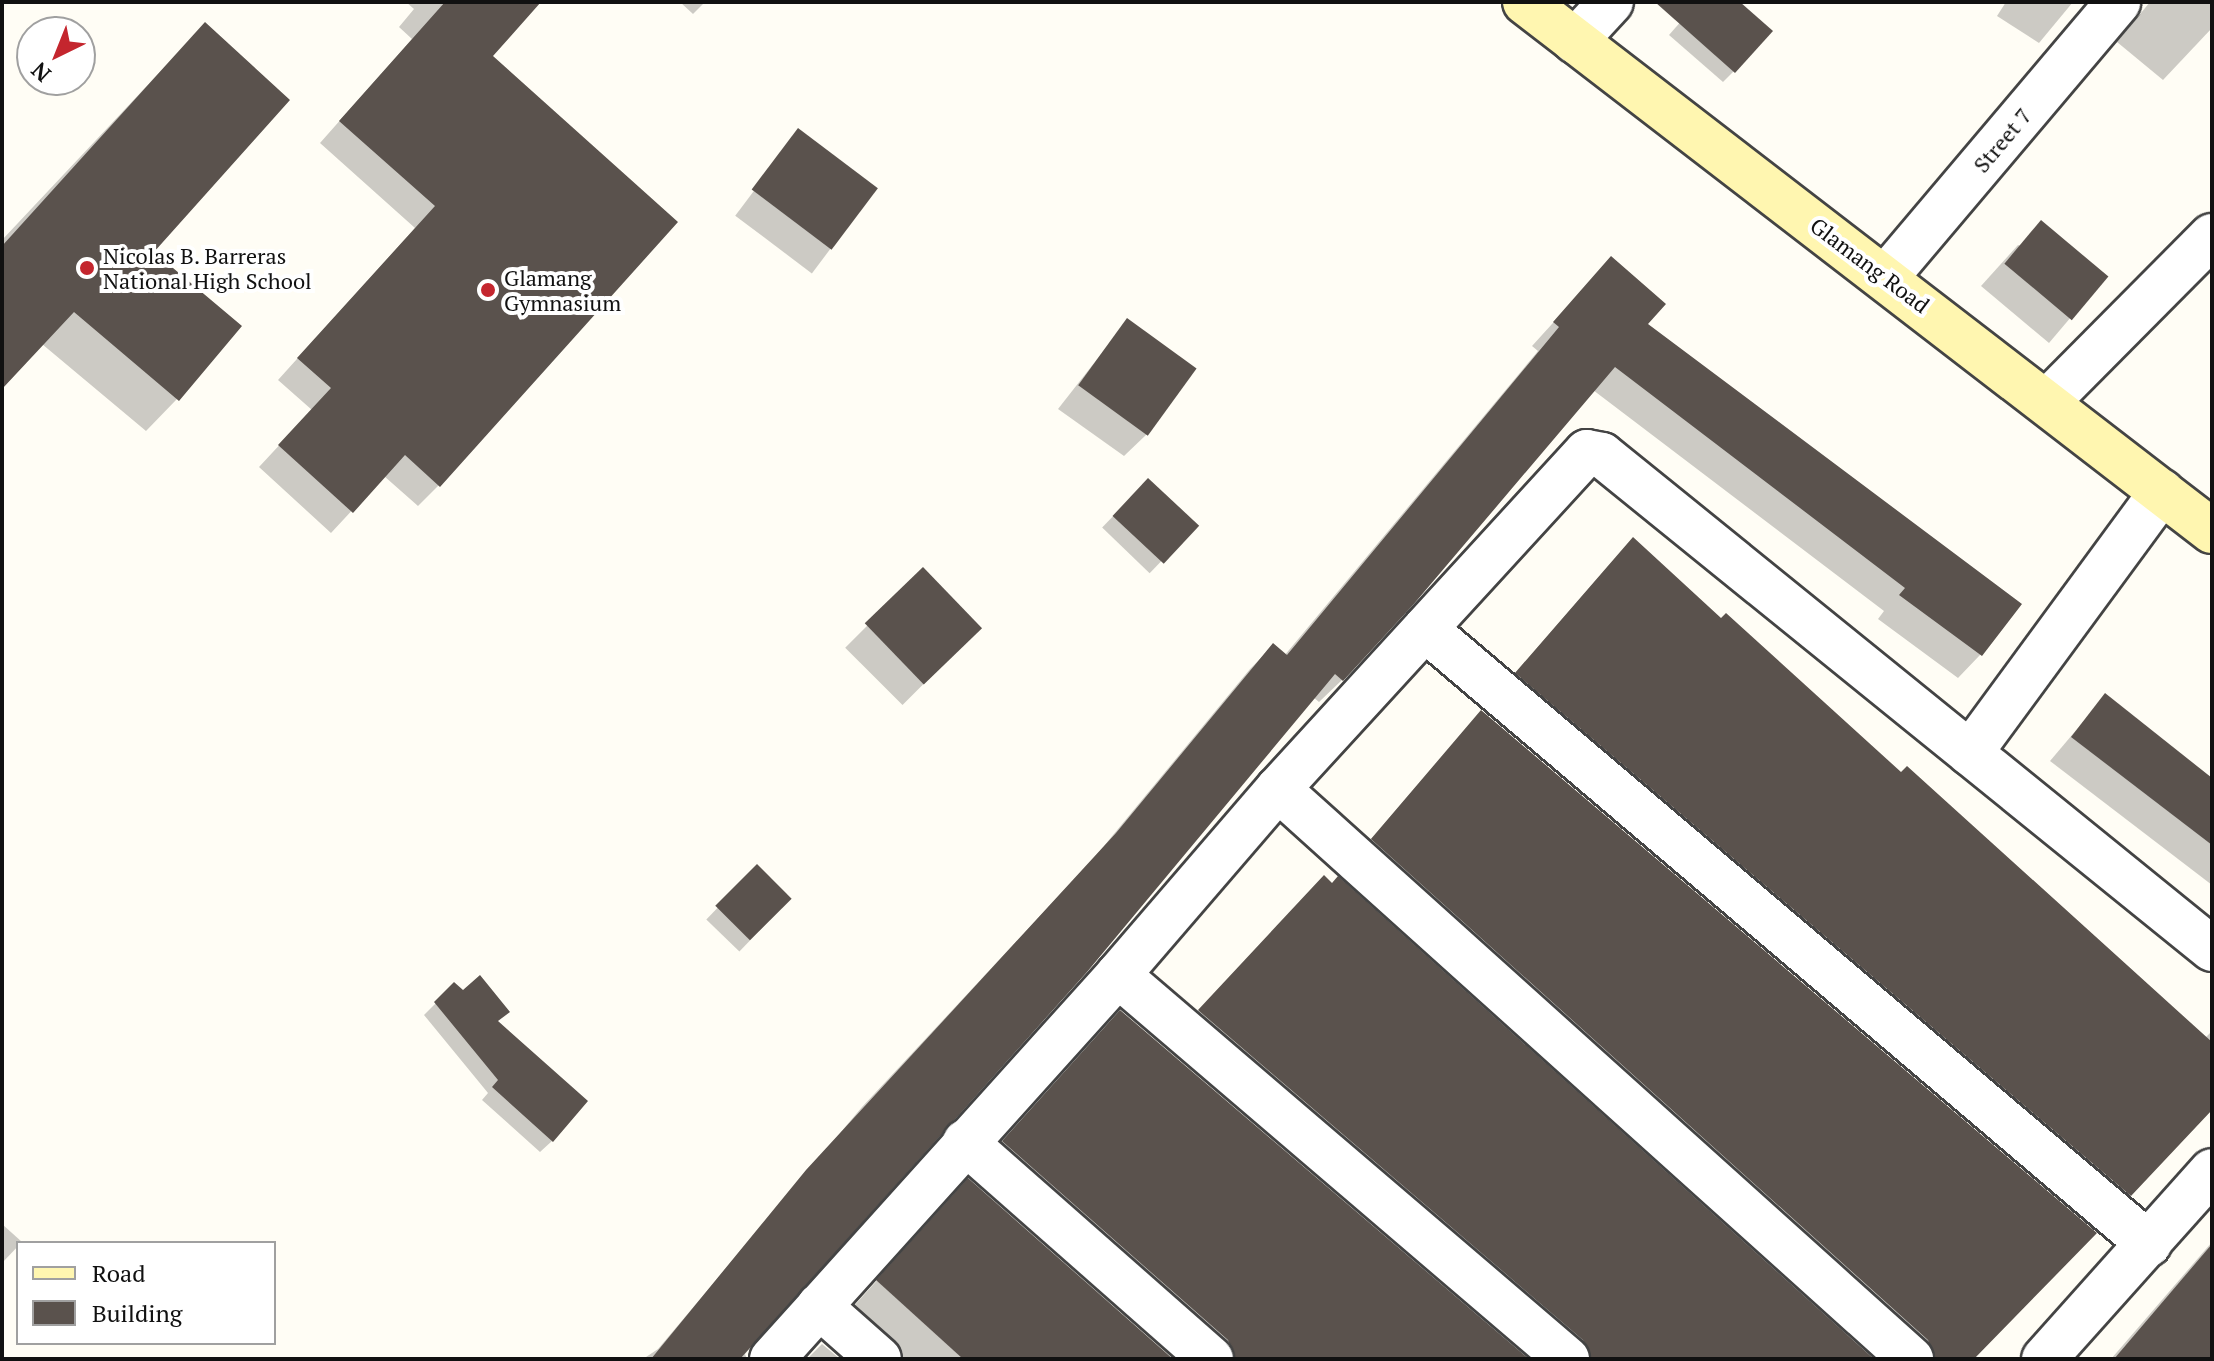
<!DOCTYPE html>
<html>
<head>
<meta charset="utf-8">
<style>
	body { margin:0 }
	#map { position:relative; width:2214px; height:1361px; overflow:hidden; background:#fffdf5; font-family:"PT Serif",serif }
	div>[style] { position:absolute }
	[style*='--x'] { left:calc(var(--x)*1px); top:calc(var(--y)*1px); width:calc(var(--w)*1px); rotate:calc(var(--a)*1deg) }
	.shadow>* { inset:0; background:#0003; transform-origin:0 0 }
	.building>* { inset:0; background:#5a524d; transform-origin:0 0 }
	.roads { filter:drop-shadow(2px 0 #444) drop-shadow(-2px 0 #444) drop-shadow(0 2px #444) drop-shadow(0 -2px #444) }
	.street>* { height:44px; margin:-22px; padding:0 22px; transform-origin:22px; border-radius:22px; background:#fff }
	.secondary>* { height:44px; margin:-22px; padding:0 22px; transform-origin:22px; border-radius:22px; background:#fff6b0 }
	.dots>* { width:22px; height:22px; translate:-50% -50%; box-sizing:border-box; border:4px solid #fff; border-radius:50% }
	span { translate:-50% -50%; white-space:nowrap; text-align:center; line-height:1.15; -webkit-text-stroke:8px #fff; paint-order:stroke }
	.street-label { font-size:22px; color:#111 }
	.poi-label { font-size:22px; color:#111 }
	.left { translate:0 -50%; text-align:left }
	.frame { position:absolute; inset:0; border:4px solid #111; pointer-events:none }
	.legend { position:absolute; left:16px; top:1241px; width:260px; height:104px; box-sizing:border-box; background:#fff; border:2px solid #a0a0a0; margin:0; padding:10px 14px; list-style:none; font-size:24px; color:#111 }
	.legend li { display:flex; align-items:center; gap:16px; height:40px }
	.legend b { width:40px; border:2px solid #a0a0a0 }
	.north { position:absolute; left:16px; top:16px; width:80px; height:80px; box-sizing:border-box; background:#fff; border:2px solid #a0a0a0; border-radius:50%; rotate:223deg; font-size:22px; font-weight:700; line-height:32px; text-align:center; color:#111 }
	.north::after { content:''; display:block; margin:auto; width:28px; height:36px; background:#c4262e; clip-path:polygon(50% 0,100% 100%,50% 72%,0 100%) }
</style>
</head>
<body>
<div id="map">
	<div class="shadow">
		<i style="clip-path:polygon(406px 2px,538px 2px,491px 56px,439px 485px,418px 506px,384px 476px,331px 533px,259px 467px,312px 410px,278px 380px,415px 228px,320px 143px,412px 39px,399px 27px,414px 9px)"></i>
		<i style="clip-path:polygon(680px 2px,705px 2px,693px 14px)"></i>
		<i style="clip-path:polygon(1698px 2px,1737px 2px,1734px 71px,1723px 82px,1669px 35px)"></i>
		<i style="clip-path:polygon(2006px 2px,2073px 2px,2039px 43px,1997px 16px)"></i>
		<i style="clip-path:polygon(2150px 2px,2212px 2px,2212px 28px,2163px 80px,2117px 42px)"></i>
		<i style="clip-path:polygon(205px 24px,151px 252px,177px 399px,146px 431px,42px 344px,2px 389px,2px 240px)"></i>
		<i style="left:799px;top:131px;width:96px;height:106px;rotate:37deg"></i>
		<i style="clip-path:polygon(2018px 245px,2105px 277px,2049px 343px,1981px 286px)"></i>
		<i style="clip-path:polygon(1611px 259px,1645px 325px,2019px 605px,1980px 655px,1958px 678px,1878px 619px,1884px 611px,1593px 390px,1342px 680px,1319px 702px,1313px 697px,1085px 971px,745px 1354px,747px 1359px,643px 1359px,658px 1349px,862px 1107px,1094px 858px,1250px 669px,1273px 646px,1284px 656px,1538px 351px,1532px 346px)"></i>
		<i style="clip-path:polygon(1127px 321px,1147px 434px,1124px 456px,1058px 409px)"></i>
		<i style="left:1148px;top:480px;width:66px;height:66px;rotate:44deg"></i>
		<i style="clip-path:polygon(1612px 562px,1721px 621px,2205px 1038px,2212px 1031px,2212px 1107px,2108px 1216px,1495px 696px)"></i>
		<i style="left:923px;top:570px;width:81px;height:110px;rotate:45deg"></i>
		<i style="clip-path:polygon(2105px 696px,2212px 778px,2212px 885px,2050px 761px)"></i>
		<i style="clip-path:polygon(1481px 712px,1970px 1359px,1901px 1359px,1350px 863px)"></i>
		<i style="left:757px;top:867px;width:46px;height:73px;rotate:44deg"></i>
		<i style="clip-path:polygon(1301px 901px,1871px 1359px,1557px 1359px,1177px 1034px)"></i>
		<i style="clip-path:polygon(454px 985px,496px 1022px,552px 1141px,540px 1152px,482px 1100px,488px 1093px,424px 1015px)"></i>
		<i style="clip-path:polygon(1098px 1035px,1525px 1359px,1201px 1359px,981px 1165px)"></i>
		<i style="clip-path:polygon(946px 1204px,1170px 1359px,865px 1359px,834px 1328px)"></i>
		<i style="clip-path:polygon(2px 1224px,22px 1242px,2px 1263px)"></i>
		<i style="clip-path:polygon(2212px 1242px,2212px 1344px,2199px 1359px,2111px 1359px)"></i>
		<i style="clip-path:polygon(822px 1344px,840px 1359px,807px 1359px)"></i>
	</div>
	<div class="building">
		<i style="clip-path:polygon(445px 2px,541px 2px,493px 56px,678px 222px,440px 487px,405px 455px,353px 513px,278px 445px,331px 388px,297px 358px,435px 206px,339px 121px)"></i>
		<i style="clip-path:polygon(1655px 2px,1740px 2px,1773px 31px,1735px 73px)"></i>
		<i style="clip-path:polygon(205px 22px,290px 100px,154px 252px,242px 326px,179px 401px,74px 312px,2px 389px,2px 246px)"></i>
		<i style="left:798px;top:128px;width:100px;height:77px;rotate:37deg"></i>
		<i style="left:2041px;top:220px;width:88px;height:57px;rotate:40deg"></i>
		<i style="clip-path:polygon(1611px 256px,1666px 304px,1648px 324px,2022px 604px,1982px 656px,1899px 595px,1905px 588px,1615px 367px,1413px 605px,1343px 681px,1335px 674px,1087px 972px,740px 1359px,651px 1359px,806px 1170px,1116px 833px,1273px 643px,1287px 655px,1559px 327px,1553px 322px)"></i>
		<i style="left:1127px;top:318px;width:86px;height:83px;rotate:36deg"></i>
		<i style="left:1148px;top:478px;width:70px;height:52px;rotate:43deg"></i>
		<i style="clip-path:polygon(1633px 537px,1721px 618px,1726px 613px,1901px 772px,1907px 766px,2212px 1042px,2212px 1110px,2131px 1196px,1515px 673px)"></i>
		<i style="left:923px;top:567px;width:85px;height:81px;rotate:46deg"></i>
		<i style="clip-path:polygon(2105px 693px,2212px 778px,2212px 845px,2071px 737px)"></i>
		<i style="clip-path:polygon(1481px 710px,2097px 1233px,1974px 1359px,1935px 1359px,1928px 1340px,1371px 839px)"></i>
		<i style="left:757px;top:864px;width:49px;height:59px;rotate:45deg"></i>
		<i style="clip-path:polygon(1324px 875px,1332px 883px,1338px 876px,1874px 1359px,1591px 1359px,1583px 1340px,1198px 1010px)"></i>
		<i style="clip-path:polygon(480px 975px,510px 1012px,498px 1021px,588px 1101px,553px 1142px,492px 1087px,498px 1080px,434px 1002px,454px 982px,463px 990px)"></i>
		<i style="clip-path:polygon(1120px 1010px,1529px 1359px,1235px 1359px,1228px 1340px,1002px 1141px)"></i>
		<i style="clip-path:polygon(968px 1178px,1173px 1359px,963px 1359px,876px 1280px)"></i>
		<i style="clip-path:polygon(2212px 1244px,2212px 1359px,2114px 1359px)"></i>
	</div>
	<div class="roads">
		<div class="street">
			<i style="--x:1575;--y:41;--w:53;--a:-47.3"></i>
			<i style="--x:1886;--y:277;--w:360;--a:-49.8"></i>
			<i style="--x:2047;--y:402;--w:234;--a:-45.2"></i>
			<i style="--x:1425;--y:629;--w:950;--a:40.35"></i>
			<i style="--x:1970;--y:753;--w:324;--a:-53.7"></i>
			<i style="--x:1278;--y:789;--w:852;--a:42"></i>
			<i style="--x:1118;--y:975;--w:591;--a:40.54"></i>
			<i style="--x:965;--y:1142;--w:328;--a:41.4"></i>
			<i style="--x:819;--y:1306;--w:80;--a:41.5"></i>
			<i style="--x:772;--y:1359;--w:517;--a:-47.98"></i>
			<i style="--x:1118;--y:975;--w:245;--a:-49.3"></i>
			<i style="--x:1278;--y:789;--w:457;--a:-47.5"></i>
			<i style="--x:1587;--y:452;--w:15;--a:11"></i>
			<i style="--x:1602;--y:455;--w:785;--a:39"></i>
			<i style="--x:2044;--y:1359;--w:252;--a:-48.2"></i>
		</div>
		<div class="secondary">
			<i style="--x:1525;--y:2;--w:867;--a:37.6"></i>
		</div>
	</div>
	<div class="dots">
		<i style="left:87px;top:268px;background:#c4262e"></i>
		<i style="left:488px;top:290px;background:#c4262e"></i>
	</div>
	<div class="street-label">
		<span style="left:2002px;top:140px;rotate:-50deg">Street 7</span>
		<span style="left:1870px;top:265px;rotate:37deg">Glamang Road</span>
	</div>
	<div class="poi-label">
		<span class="left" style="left:103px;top:268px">Nicolas B. Barreras<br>National High School</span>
		<span class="left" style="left:504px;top:290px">Glamang<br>Gymnasium</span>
	</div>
	<div class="frame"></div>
	<ul class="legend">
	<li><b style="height:10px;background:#fff6b0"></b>Road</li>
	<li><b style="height:22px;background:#5a524d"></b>Building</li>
	</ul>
	<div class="north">N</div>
</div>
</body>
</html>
